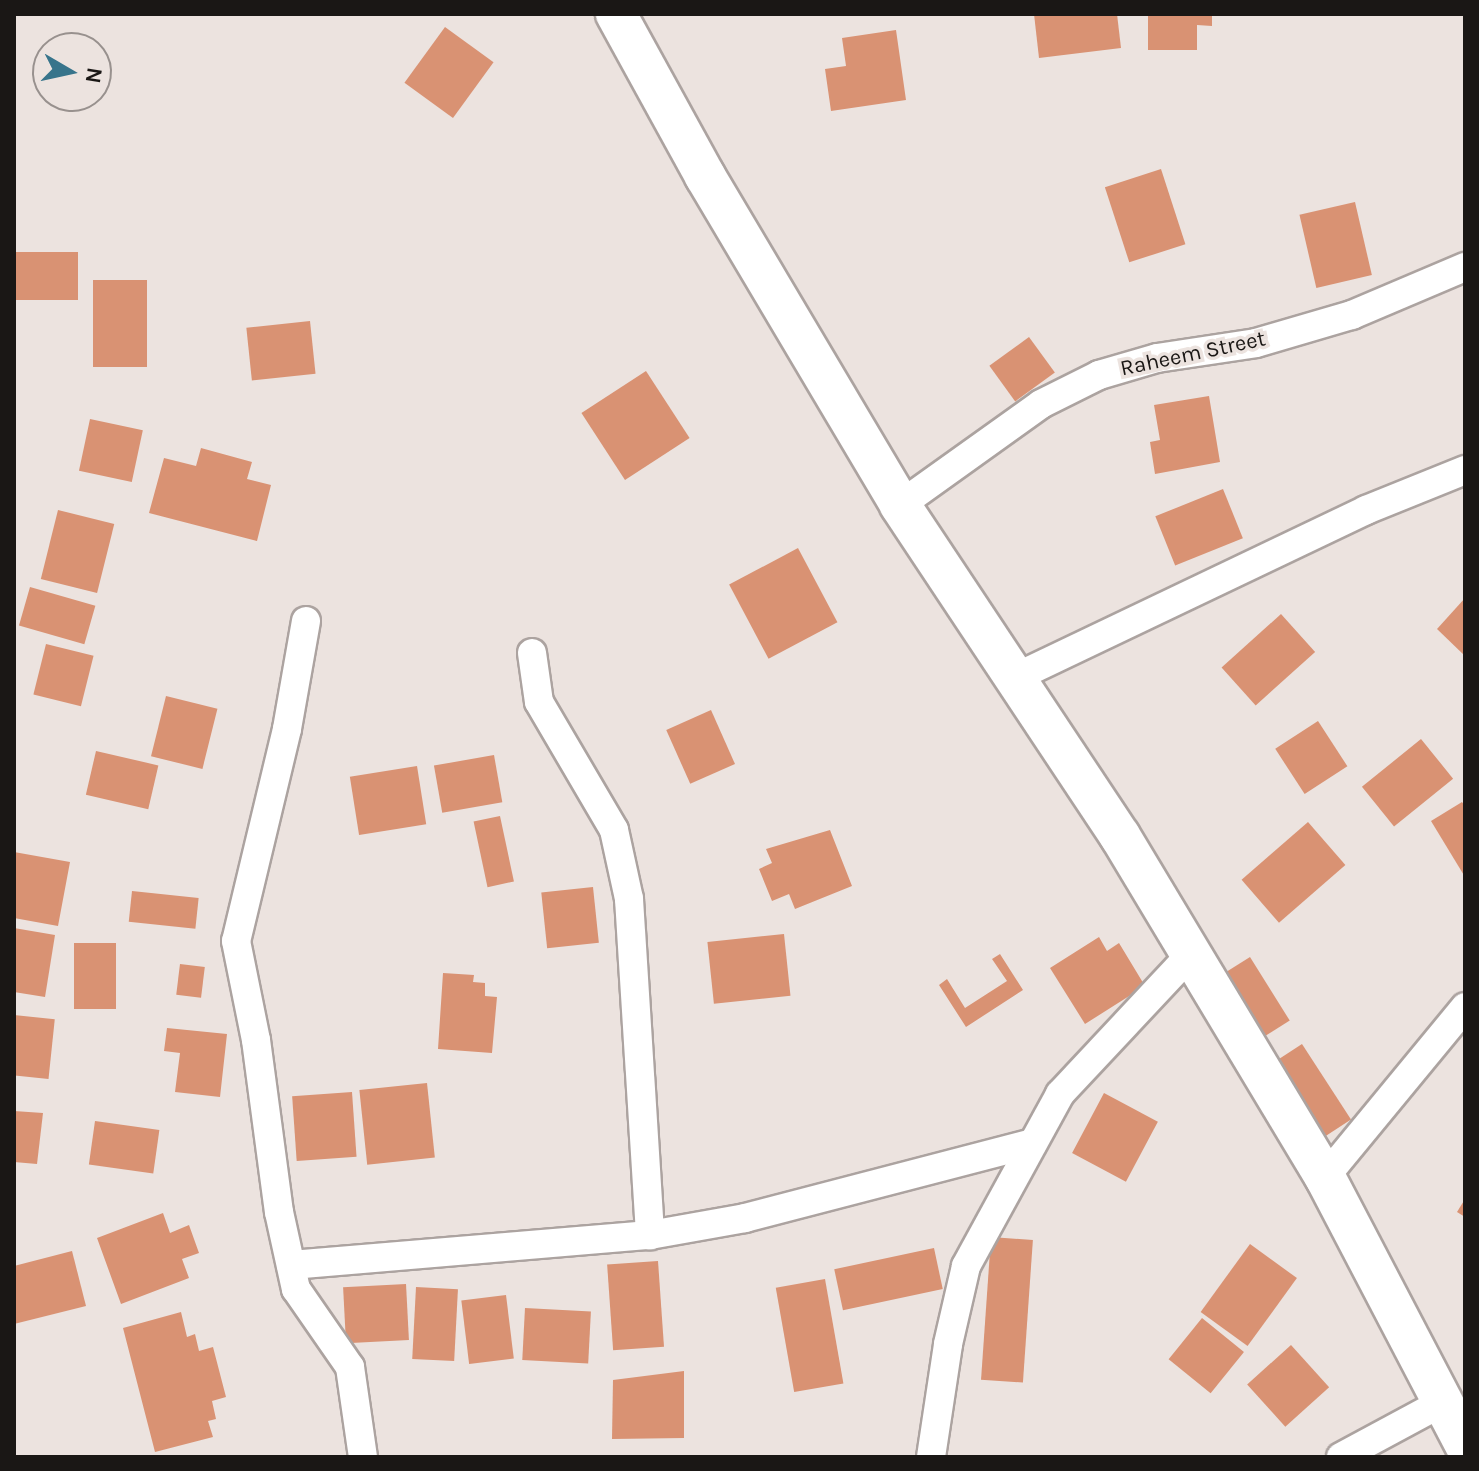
<!DOCTYPE html>
<html>
<head>
<meta charset="utf-8">
<style>
	body { margin:0 }
	#map { position:relative; width:1479px; height:1471px; overflow:hidden; background:#ece3df; font-family:Karla,sans-serif }
	div>[style] { position:absolute }
	[style*='--x'] { left:calc(var(--x)*1px); top:calc(var(--y)*1px); width:calc(var(--w)*1px); rotate:calc(var(--a)*1deg) }
	.building>* { inset:0; background:#d99273; transform-origin:0 0 }
	.roads { filter:drop-shadow(2px 0 #aca3a0) drop-shadow(-2px 0 #aca3a0) drop-shadow(0 2px #aca3a0) drop-shadow(0 -2px #aca3a0) }
	.street>* { height:28px; margin:-14px; padding:0 14px; transform-origin:14px; border-radius:14px; background:#fff }
	.secondary>* { height:40px; margin:-20px; padding:0 20px; transform-origin:20px; border-radius:20px; background:#fff }
	span { translate:-50% -50%; white-space:nowrap; text-align:center; line-height:1.15; -webkit-text-stroke:7px #ece3df; paint-order:stroke }
	.street-label { font-size:22px; color:#1a1715 }
	.frame { position:absolute; inset:0; border:16px solid #1a1715; pointer-events:none }
	.north { position:absolute; left:32px; top:32px; width:80px; height:80px; box-sizing:border-box; background:#ece3df; border:2px solid #98918e; border-radius:50%; rotate:99deg; font-size:22px; font-weight:700; line-height:32px; text-align:center; color:#1a1715 }
	.north::after { content:''; display:block; margin:auto; width:28px; height:36px; background:#37748b; clip-path:polygon(50% 0,100% 100%,50% 72%,0 100%) }
</style>
</head>
<body>
<div id="map">
	<div class="building">
		<i style="clip-path:polygon(1034px 14px,1117px 14px,1121px 48px,1039px 58px)"></i>
		<i style="clip-path:polygon(1148px 14px,1212px 14px,1212px 26px,1197px 25px,1197px 50px,1148px 50px)"></i>
		<i style="left:445px;top:27px;width:60px;height:69px;rotate:36deg"></i>
		<i style="clip-path:polygon(896px 30px,906px 100px,831px 111px,825px 69px,846px 66px,842px 38px)"></i>
		<i style="left:1161px;top:169px;width:79px;height:59px;rotate:72deg"></i>
		<i style="left:1355px;top:202px;width:75px;height:57px;rotate:77deg"></i>
		<i style="left:78px;top:252px;width:48px;height:64px;rotate:90deg"></i>
		<i style="left:93px;top:280px;width:54px;height:87px"></i>
		<i style="left:310px;top:321px;width:53px;height:64px;rotate:84deg"></i>
		<i style="left:1029px;top:337px;width:44px;height:49px;rotate:54deg"></i>
		<i style="left:646px;top:371px;width:80px;height:77px;rotate:57deg"></i>
		<i style="clip-path:polygon(1209px 396px,1220px 462px,1155px 474px,1150px 442px,1160px 440px,1154px 405px)"></i>
		<i style="left:90px;top:419px;width:54px;height:53px;rotate:12deg"></i>
		<i style="clip-path:polygon(201px 448px,252px 462px,247px 479px,271px 485px,257px 541px,149px 513px,164px 458px,196px 466px)"></i>
		<i style="left:1223px;top:489px;width:53px;height:73px;rotate:68deg"></i>
		<i style="left:58px;top:510px;width:58px;height:71px;rotate:14deg"></i>
		<i style="left:798px;top:548px;width:84px;height:78px;rotate:62deg"></i>
		<i style="left:30px;top:587px;width:68px;height:40px;rotate:16deg"></i>
		<i style="clip-path:polygon(1465px 598px,1465px 656px,1437px 629px)"></i>
		<i style="left:1281px;top:614px;width:51px;height:80px;rotate:48deg"></i>
		<i style="left:46px;top:644px;width:49px;height:52px;rotate:14deg"></i>
		<i style="left:166px;top:696px;width:53px;height:62px;rotate:14deg"></i>
		<i style="left:711px;top:710px;width:59px;height:49px;rotate:66deg"></i>
		<i style="left:1318px;top:721px;width:54px;height:51px;rotate:57deg"></i>
		<i style="left:1421px;top:739px;width:51px;height:76px;rotate:51deg"></i>
		<i style="left:96px;top:751px;width:64px;height:45px;rotate:13deg"></i>
		<i style="left:494px;top:755px;width:48px;height:61px;rotate:80deg"></i>
		<i style="left:417px;top:766px;width:59px;height:68px;rotate:81deg"></i>
		<i style="clip-path:polygon(1462px 802px,1465px 806px,1465px 877px,1431px 821px)"></i>
		<i style="left:500px;top:816px;width:67px;height:27px;rotate:78deg"></i>
		<i style="left:1308px;top:822px;width:57px;height:88px;rotate:49deg"></i>
		<i style="clip-path:polygon(830px 830px,852px 886px,795px 909px,789px 894px,772px 901px,759px 869px,772px 863px,766px 849px)"></i>
		<i style="clip-path:polygon(14px 852px,70px 862px,58px 926px,14px 918px)"></i>
		<i style="left:593px;top:887px;width:56px;height:52px;rotate:84deg"></i>
		<i style="left:132px;top:891px;width:67px;height:31px;rotate:6deg"></i>
		<i style="clip-path:polygon(14px 928px,55px 935px,45px 997px,14px 992px)"></i>
		<i style="left:784px;top:934px;width:62px;height:77px;rotate:84deg"></i>
		<i style="clip-path:polygon(1099px 937px,1107px 951px,1119px 943px,1145px 986px,1085px 1024px,1050px 968px)"></i>
		<i style="left:74px;top:943px;width:42px;height:66px"></i>
		<i style="clip-path:polygon(1000px 954px,1023px 990px,966px 1027px,939px 985px,947px 979px,965px 1008px,1007px 981px,992px 959px)"></i>
		<i style="left:1250px;top:957px;width:75px;height:31px;rotate:58deg"></i>
		<i style="left:180px;top:964px;width:25px;height:31px;rotate:7deg"></i>
		<i style="clip-path:polygon(443px 973px,474px 975px,473px 982px,485px 983px,485px 996px,497px 997px,492px 1053px,438px 1049px)"></i>
		<i style="left:14px;top:1015px;width:41px;height:60px;rotate:6deg"></i>
		<i style="clip-path:polygon(167px 1028px,227px 1034px,220px 1097px,175px 1092px,180px 1053px,164px 1051px)"></i>
		<i style="left:1302px;top:1044px;width:90px;height:32px;rotate:57deg"></i>
		<i style="left:427px;top:1083px;width:75px;height:68px;rotate:84deg"></i>
		<i style="left:352px;top:1092px;width:65px;height:60px;rotate:86deg"></i>
		<i style="left:1104px;top:1093px;width:61px;height:68px;rotate:28deg"></i>
		<i style="clip-path:polygon(14px 1111px,43px 1113px,37px 1164px,14px 1162px)"></i>
		<i style="left:95px;top:1121px;width:65px;height:44px;rotate:8deg"></i>
		<i style="clip-path:polygon(1465px 1199px,1465px 1217px,1457px 1212px)"></i>
		<i style="clip-path:polygon(163px 1213px,170px 1233px,189px 1225px,199px 1253px,182px 1259px,189px 1278px,121px 1304px,97px 1238px)"></i>
		<i style="left:991px;top:1237px;width:42px;height:143px;rotate:4deg"></i>
		<i style="left:1250px;top:1244px;width:58px;height:84px;rotate:36deg"></i>
		<i style="left:934px;top:1248px;width:42px;height:102px;rotate:78deg"></i>
		<i style="clip-path:polygon(72px 1251px,86px 1306px,14px 1324px,14px 1266px)"></i>
		<i style="left:658px;top:1261px;width:86px;height:51px;rotate:86deg"></i>
		<i style="left:825px;top:1279px;width:106px;height:50px;rotate:80deg"></i>
		<i style="left:406px;top:1284px;width:56px;height:63px;rotate:87deg"></i>
		<i style="left:416px;top:1287px;width:42px;height:72px;rotate:3deg"></i>
		<i style="left:506px;top:1295px;width:64px;height:45px;rotate:83deg"></i>
		<i style="left:525px;top:1308px;width:66px;height:52px;rotate:3deg"></i>
		<i style="clip-path:polygon(181px 1312px,187px 1337px,195px 1334px,199px 1351px,213px 1347px,226px 1397px,212px 1401px,216px 1419px,208px 1421px,213px 1437px,155px 1452px,123px 1328px)"></i>
		<i style="left:1202px;top:1318px;width:54px;height:53px;rotate:39deg"></i>
		<i style="left:1291px;top:1345px;width:57px;height:59px;rotate:48deg"></i>
		<i style="clip-path:polygon(684px 1371px,684px 1438px,612px 1439px,613px 1380px)"></i>
	</div>
	<div class="roads">
		<div class="street">
			<i style="--x:900;--y:505;--w:173;--a:-35.6"></i>
			<i style="--x:1041;--y:404;--w:65;--a:-26.6"></i>
			<i style="--x:1099;--y:375;--w:60;--a:-16.3"></i>
			<i style="--x:1157;--y:358;--w:100;--a:-8.6"></i>
			<i style="--x:1256;--y:343;--w:100;--a:-16.3"></i>
			<i style="--x:1352;--y:315;--w:123;--a:-23"></i>
			<i style="--x:306;--y:621;--w:110;--a:100"></i>
			<i style="--x:287;--y:729;--w:218;--a:103.5"></i>
			<i style="--x:236;--y:941;--w:101;--a:78.6"></i>
			<i style="--x:256;--y:1040;--w:174;--a:82.4"></i>
			<i style="--x:279;--y:1212;--w:79;--a:77.6"></i>
			<i style="--x:296;--y:1289;--w:95;--a:55.3"></i>
			<i style="--x:350;--y:1367;--w:91;--a:81.8"></i>
			<i style="--x:532;--y:653;--w:49;--a:81.9"></i>
			<i style="--x:539;--y:702;--w:148;--a:59.6"></i>
			<i style="--x:614;--y:830;--w:71;--a:77.7"></i>
			<i style="--x:629;--y:899;--w:337;--a:86.4"></i>
			<i style="--x:1014;--y:678;--w:390;--a:-25.5"></i>
			<i style="--x:1366;--y:510;--w:107;--a:-22"></i>
			<i style="--x:1325;--y:1177;--w:220;--a:-50.5"></i>
			<i style="--x:291;--y:1265;--w:360;--a:-4.8"></i>
			<i style="--x:650;--y:1235;--w:97;--a:-10.1"></i>
			<i style="--x:745;--y:1218;--w:297;--a:-14.6"></i>
			<i style="--x:931;--y:1457;--w:114;--a:-81.4"></i>
			<i style="--x:948;--y:1344;--w:80;--a:-77"></i>
			<i style="--x:966;--y:1266;--w:196;--a:-61.3"></i>
			<i style="--x:1060;--y:1094;--w:192;--a:-46.9"></i>
			<i style="--x:1341;--y:1457;--w:116;--a:-28.3"></i>
		</div>
		<div class="secondary">
			<i style="--x:616;--y:14;--w:185;--a:61.2"></i>
			<i style="--x:705;--y:176;--w:382;--a:59.3"></i>
			<i style="--x:900;--y:505;--w:397;--a:56.4"></i>
			<i style="--x:1120;--y:836;--w:398;--a:59"></i>
			<i style="--x:1325;--y:1177;--w:302;--a:62.4"></i>
		</div>
	</div>
	<div class="street-label">
		<span style="left:1193px;top:354px;rotate:-12deg">Raheem Street</span>
	</div>
	<div class="frame"></div>
	<div class="north">N</div>
</div>
</body>
</html>
